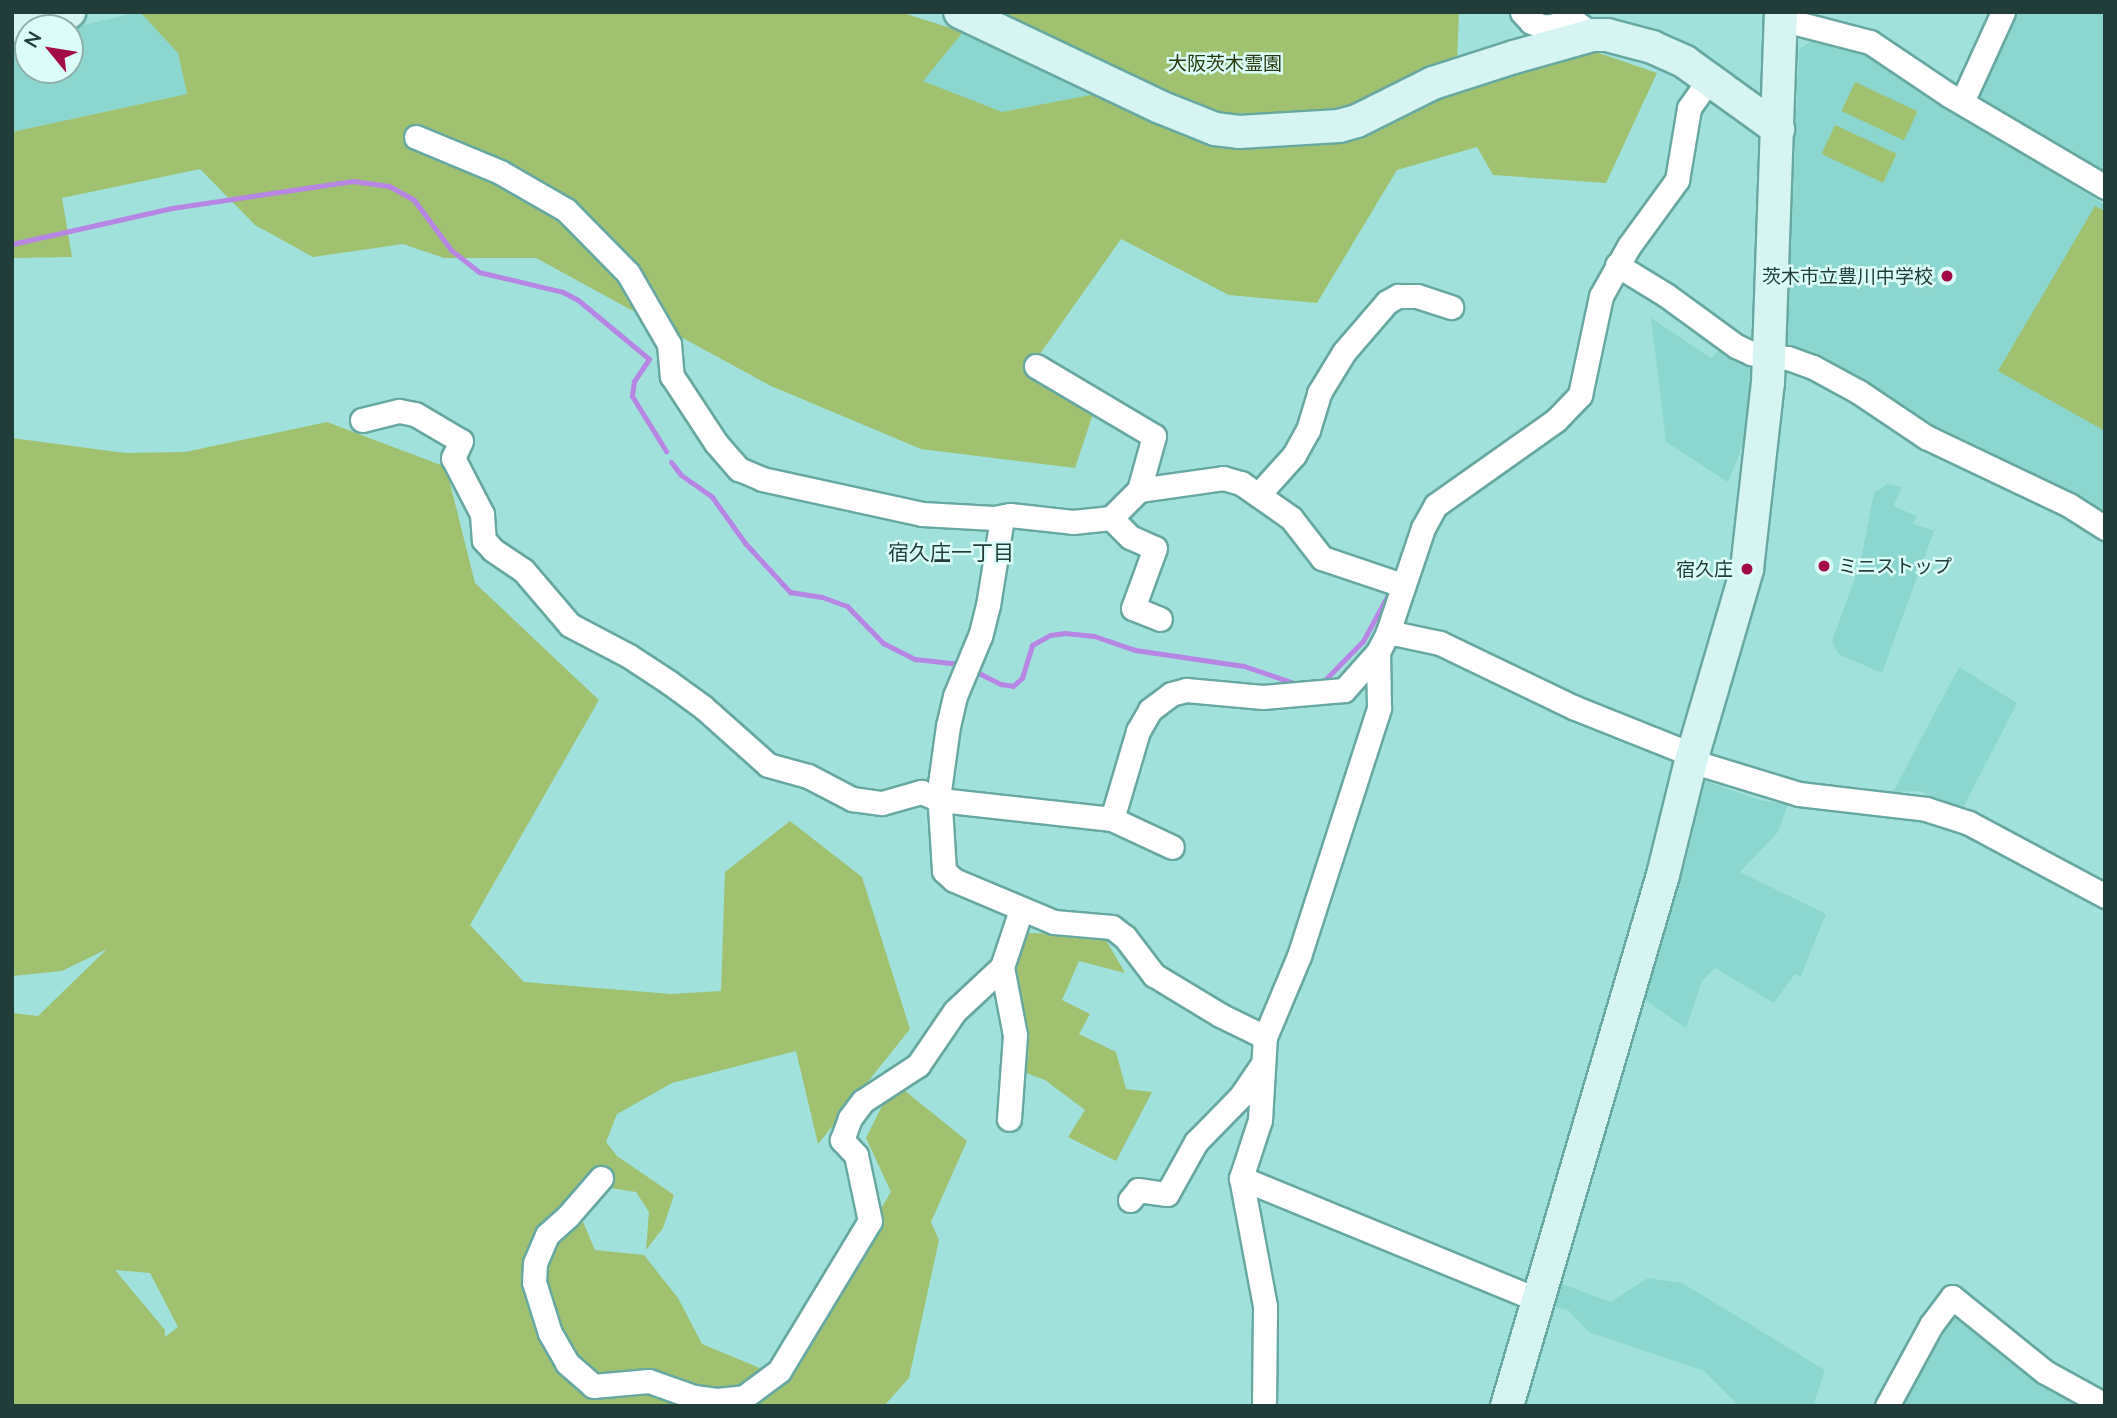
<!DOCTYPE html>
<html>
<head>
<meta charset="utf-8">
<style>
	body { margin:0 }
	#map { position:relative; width:2117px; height:1418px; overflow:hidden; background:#a0e2db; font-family:Lato,"Noto Sans JP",sans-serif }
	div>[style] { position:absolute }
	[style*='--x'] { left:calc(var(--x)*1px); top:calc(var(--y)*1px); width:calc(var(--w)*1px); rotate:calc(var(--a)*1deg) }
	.built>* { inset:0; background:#8bd7cf }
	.green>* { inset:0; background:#9fc170; transform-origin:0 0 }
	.stream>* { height:5px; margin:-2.5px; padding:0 2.5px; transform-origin:2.5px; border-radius:2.5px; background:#b785e4 }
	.roads { filter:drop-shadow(2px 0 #67a8a1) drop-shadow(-2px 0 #67a8a1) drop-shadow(0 2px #67a8a1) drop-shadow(0 -2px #67a8a1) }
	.street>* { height:23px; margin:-11.5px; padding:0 11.5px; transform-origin:11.5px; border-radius:11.5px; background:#fff }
	.secondary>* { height:32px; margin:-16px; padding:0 16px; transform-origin:16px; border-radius:16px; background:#d5f4f2 }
	.dots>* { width:19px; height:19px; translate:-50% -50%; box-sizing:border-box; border:4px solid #dcfcf8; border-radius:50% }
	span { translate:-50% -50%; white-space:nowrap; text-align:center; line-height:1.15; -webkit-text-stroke:5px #dcfcf8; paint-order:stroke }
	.park-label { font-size:19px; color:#28380c }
	.poi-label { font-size:19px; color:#213d3a }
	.right { translate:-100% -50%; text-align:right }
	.left { translate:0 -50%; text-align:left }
	.neighbourhood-label { font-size:21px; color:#213d3a }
	.frame { position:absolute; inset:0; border:14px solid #213d3a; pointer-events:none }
	.north { position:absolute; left:14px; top:14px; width:70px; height:70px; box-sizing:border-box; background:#dcfcf8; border:2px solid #91b0ac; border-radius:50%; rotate:300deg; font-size:19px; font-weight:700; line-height:28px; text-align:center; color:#213d3a }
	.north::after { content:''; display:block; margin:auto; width:24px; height:32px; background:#a30b47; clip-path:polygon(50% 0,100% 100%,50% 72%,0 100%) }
</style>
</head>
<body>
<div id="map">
	<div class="built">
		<i style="clip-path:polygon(140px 12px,178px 53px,187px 94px,12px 132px,12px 41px,28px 38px,28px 70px,70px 70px,70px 28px)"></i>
		<i style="clip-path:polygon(2016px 12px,2105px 12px,2105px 172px,1981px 98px,1978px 87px)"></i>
		<i style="clip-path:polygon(963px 32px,1096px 94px,1002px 112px,922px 81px)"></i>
		<i style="clip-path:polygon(1818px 37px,1869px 56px,2105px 205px,2105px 520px,1954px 445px,1786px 348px,1799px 49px)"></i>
		<i style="clip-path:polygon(1651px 318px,1711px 358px,1721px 348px,1751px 364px,1747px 436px,1728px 482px,1666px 442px)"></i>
		<i style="clip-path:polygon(1887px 484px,1902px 487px,1893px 506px,1917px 516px,1913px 524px,1934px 531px,1882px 673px,1838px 654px,1832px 641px,1860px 564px,1874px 493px)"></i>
		<i style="clip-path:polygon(1959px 667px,2017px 703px,1960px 814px,1921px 791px,1893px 792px)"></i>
		<i style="clip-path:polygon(1705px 781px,1760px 800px,1788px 805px,1778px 832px,1740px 872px,1826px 914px,1801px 976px,1795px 974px,1774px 1003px,1715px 968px,1702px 981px,1686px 1028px,1645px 1000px,1685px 864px)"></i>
		<i style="clip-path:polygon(1648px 1278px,1682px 1283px,1825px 1370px,1813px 1406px,1734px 1406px,1735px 1402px,1704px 1371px,1589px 1332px,1568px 1310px,1554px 1307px,1562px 1284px,1611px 1302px)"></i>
		<i style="clip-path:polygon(1958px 1314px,2084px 1406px,1893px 1406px,1948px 1316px)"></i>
	</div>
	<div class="green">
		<i style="clip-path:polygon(140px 12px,900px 12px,963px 32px,923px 81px,1002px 112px,1096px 94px,1343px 135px,1474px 75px,1593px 51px,1657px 73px,1606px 183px,1493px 175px,1477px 147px,1397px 170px,1317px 303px,1229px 295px,1121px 239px,1030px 368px,1095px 408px,1075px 468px,921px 449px,771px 386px,536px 258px,444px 258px,403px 244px,313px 257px,255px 225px,200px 169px,62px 198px,72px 257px,12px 258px,12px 132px,187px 94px,178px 53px)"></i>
		<i style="clip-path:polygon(991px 12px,1459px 12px,1457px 61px,1334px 113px,1211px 113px)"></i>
		<i style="left:1855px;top:82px;width:69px;height:32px;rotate:25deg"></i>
		<i style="left:1835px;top:125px;width:68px;height:32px;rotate:25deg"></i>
		<i style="clip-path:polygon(2095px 206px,2105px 211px,2105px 431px,1998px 371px)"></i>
		<i style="clip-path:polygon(evenodd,327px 422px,446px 467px,475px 583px,599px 700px,470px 925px,524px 982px,671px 994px,721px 991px,725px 872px,790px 821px,862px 877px,910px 1029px,818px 1144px,796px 1051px,672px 1083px,617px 1114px,606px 1142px,617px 1156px,674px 1195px,663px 1228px,646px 1250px,649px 1212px,636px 1192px,604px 1187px,581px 1217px,595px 1250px,644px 1255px,678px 1298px,702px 1344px,779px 1376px,891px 1192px,866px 1138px,894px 1082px,967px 1141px,931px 1222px,939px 1240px,909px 1378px,884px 1406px,12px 1406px,12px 1013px,38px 1016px,107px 949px,62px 971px,12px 976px,12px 438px,125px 453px,185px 452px,327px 422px,115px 1270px,150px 1273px,178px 1327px,165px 1337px,165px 1330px,115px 1270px)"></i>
		<i style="clip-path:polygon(1029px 933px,1103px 935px,1125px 973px,1079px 961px,1062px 1000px,1090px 1014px,1079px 1034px,1116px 1052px,1126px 1089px,1152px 1092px,1116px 1161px,1068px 1137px,1085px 1110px,1045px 1080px,1018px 1070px,1008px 977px)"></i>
	</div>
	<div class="stream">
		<i style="--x:12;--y:244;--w:164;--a:-12.7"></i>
		<i style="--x:172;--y:208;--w:183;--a:-8.5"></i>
		<i style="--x:353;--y:181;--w:36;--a:8"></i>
		<i style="--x:389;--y:186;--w:29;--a:29"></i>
		<i style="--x:414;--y:200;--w:62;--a:53.5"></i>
		<i style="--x:451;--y:250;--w:36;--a:38"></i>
		<i style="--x:479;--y:272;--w:86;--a:13.4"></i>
		<i style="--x:563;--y:292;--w:17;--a:28"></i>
		<i style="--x:578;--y:300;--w:92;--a:39.7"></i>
		<i style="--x:649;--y:359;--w:27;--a:124"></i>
		<i style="--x:634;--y:381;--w:15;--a:98"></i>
		<i style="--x:632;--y:396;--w:65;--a:58.3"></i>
		<i style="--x:671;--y:462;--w:16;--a:52"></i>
		<i style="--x:681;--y:475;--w:38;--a:35"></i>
		<i style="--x:712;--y:497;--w:57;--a:54.3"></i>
		<i style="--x:745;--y:543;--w:67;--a:47.4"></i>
		<i style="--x:790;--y:592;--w:32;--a:9"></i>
		<i style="--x:822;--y:597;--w:27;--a:20"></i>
		<i style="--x:847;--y:606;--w:52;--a:45.8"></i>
		<i style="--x:883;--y:643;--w:36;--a:27"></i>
		<i style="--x:915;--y:659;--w:45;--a:6.3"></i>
		<i style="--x:1432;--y:495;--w:22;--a:-36"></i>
		<i style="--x:971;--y:669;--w:34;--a:27"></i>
		<i style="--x:1001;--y:684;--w:12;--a:9"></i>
		<i style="--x:1013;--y:686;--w:12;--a:-42"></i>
		<i style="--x:1022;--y:678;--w:34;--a:-73"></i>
		<i style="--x:1032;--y:645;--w:21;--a:-29"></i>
		<i style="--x:1050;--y:635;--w:15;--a:-8"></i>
		<i style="--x:1065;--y:633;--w:29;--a:6"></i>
		<i style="--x:1094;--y:636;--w:43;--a:18.9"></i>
		<i style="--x:1135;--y:650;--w:110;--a:8.4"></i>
		<i style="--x:1244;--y:666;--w:56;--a:18.8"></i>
		<i style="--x:1321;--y:684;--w:60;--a:-45.7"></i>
		<i style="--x:1363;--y:641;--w:55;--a:-61.6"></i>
	</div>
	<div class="roads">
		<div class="street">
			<i style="--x:1522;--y:12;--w:13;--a:48"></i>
			<i style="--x:1531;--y:22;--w:15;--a:20"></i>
			<i style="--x:1545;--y:27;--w:30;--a:-12"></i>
			<i style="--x:1574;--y:21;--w:24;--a:36"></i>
			<i style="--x:1781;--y:19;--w:92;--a:14.5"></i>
			<i style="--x:1870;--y:42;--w:95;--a:33.9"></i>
			<i style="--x:1949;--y:95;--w:181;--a:30.5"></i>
			<i style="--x:1962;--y:102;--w:99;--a:-65.5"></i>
			<i style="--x:416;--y:137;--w:91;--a:22.6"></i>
			<i style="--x:500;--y:172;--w:76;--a:29.9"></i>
			<i style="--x:566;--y:210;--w:88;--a:45.5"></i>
			<i style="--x:628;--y:273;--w:82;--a:60"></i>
			<i style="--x:669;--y:344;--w:32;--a:85"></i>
			<i style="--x:672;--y:376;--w:80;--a:56.7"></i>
			<i style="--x:716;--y:443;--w:35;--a:49"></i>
			<i style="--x:739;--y:469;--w:25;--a:23"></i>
			<i style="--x:762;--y:479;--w:164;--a:12.3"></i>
			<i style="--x:922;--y:514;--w:72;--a:3.2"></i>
			<i style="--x:994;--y:518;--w:16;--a:-11"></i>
			<i style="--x:1010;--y:515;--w:63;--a:6.3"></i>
			<i style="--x:1073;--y:522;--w:38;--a:-6"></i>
			<i style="--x:1111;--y:518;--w:40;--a:-45"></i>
			<i style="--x:1139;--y:490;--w:85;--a:-8.1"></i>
			<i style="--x:1223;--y:478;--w:19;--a:16"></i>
			<i style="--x:1241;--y:483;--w:61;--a:35"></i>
			<i style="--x:1291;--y:518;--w:51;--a:52.2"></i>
			<i style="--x:1322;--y:558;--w:84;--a:18.6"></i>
			<i style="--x:1617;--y:265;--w:57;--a:31.5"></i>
			<i style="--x:1666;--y:295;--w:87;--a:36.1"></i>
			<i style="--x:1736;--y:346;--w:17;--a:25"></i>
			<i style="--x:1751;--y:353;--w:37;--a:8"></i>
			<i style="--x:1788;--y:358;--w:27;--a:20"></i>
			<i style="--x:1813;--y:367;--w:52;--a:28.5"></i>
			<i style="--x:1859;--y:392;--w:81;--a:33.9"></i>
			<i style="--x:1926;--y:437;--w:158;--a:25.4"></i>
			<i style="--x:2069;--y:505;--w:43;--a:32.6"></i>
			<i style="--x:1036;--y:366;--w:137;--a:30.7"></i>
			<i style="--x:1154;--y:436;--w:56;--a:105.5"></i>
			<i style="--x:362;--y:420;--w:38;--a:-14"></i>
			<i style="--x:399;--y:411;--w:16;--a:11"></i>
			<i style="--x:415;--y:414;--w:53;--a:30.4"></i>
			<i style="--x:461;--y:441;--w:19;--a:115"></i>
			<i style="--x:453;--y:458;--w:63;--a:62.6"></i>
			<i style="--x:482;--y:514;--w:26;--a:86"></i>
			<i style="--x:484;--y:540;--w:13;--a:48"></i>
			<i style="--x:493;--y:550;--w:36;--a:34"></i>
			<i style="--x:523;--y:570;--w:72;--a:49.5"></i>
			<i style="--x:570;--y:625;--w:67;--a:27.7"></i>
			<i style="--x:629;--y:656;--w:49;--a:33.4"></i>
			<i style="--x:670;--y:683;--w:41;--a:36"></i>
			<i style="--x:703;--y:707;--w:87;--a:41.7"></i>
			<i style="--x:768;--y:765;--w:41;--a:15.4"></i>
			<i style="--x:808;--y:776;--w:50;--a:27.6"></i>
			<i style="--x:852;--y:799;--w:30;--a:8"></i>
			<i style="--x:882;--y:803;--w:41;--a:-15.8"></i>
			<i style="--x:921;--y:792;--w:21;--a:23"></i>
			<i style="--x:940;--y:800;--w:173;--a:6.3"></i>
			<i style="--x:1112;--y:819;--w:66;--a:25"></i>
			<i style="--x:1258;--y:495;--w:54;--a:-48"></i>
			<i style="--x:1294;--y:455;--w:29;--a:-61"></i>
			<i style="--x:1308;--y:430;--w:39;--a:-73"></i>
			<i style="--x:1319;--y:393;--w:48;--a:-58.6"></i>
			<i style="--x:1344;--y:352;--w:66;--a:-49.3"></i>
			<i style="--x:1387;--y:302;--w:13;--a:-29"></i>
			<i style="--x:1398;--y:296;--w:19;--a:0"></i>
			<i style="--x:1417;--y:296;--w:36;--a:18"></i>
			<i style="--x:1002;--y:518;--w:88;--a:99.1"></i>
			<i style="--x:988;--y:605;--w:32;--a:104"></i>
			<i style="--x:980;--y:636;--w:65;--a:112.6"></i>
			<i style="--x:955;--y:696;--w:31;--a:103"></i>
			<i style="--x:948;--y:726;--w:66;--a:97.9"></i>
			<i style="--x:939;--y:791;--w:80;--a:86.4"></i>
			<i style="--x:944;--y:871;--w:13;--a:42"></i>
			<i style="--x:954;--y:880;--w:108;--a:22.8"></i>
			<i style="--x:1054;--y:922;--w:58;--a:4.9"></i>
			<i style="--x:1112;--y:927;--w:16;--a:38"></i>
			<i style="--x:1125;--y:937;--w:48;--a:52.7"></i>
			<i style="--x:1154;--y:975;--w:77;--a:31.2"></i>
			<i style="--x:1220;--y:1015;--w:50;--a:26.1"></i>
			<i style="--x:1111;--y:518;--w:27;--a:45"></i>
			<i style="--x:1130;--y:537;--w:27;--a:24"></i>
			<i style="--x:1155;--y:548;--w:64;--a:110.1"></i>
			<i style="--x:1133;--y:608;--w:29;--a:22"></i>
			<i style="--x:1388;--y:632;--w:53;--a:11.9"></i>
			<i style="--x:1440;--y:643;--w:148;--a:25.7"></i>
			<i style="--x:1573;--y:707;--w:129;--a:21.8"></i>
			<i style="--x:1691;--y:761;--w:113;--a:17"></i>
			<i style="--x:1799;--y:794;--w:128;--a:6.7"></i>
			<i style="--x:1926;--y:809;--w:45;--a:18"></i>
			<i style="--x:1969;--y:823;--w:154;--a:28.2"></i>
			<i style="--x:1112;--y:819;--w:92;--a:-73.5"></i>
			<i style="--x:1138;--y:731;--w:24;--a:-60"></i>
			<i style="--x:1150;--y:710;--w:26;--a:-37"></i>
			<i style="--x:1171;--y:694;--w:16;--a:-15"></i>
			<i style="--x:1186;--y:690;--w:77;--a:5.2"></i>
			<i style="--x:1263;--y:697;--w:81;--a:-4.9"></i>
			<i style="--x:1344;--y:690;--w:51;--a:-48.2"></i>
			<i style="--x:1002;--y:967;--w:69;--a:79.2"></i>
			<i style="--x:1015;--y:1035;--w:84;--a:94.1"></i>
			<i style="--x:601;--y:1178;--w:50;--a:131"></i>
			<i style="--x:568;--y:1216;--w:28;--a:138"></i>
			<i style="--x:547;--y:1235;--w:30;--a:113"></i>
			<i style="--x:535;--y:1263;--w:19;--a:93"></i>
			<i style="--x:534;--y:1282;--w:53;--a:72.6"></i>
			<i style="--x:550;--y:1333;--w:34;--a:60"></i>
			<i style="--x:567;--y:1363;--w:35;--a:41"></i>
			<i style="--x:593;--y:1386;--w:56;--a:-5.1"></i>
			<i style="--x:649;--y:1381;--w:48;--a:19.6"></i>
			<i style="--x:694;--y:1397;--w:23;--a:7"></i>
			<i style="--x:717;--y:1400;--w:27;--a:-6"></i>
			<i style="--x:744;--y:1397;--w:44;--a:-36.6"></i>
			<i style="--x:779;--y:1371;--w:175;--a:-58.8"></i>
			<i style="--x:870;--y:1221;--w:67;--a:-102"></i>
			<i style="--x:856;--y:1155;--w:21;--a:-133"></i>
			<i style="--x:842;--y:1140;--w:23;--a:-70"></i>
			<i style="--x:850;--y:1118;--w:21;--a:-53"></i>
			<i style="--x:863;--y:1101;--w:66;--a:-33.2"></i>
			<i style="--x:918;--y:1065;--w:65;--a:-55.6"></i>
			<i style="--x:955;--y:1011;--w:64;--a:-43.1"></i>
			<i style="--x:1002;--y:967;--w:60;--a:-71.6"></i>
			<i style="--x:1241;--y:1178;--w:322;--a:22.3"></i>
			<i style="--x:1130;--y:1200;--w:13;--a:-51"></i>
			<i style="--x:1138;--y:1190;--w:29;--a:8"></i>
			<i style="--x:1167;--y:1194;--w:60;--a:-60.9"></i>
			<i style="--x:1196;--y:1142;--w:64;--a:-45.6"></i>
			<i style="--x:1241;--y:1096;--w:37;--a:-56"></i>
			<i style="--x:1264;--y:1406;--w:100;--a:-89.4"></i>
			<i style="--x:1265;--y:1306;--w:130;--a:-100.6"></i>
			<i style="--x:1241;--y:1178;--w:61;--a:-71.9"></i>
			<i style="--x:1260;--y:1120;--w:83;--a:-86.6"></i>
			<i style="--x:1265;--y:1037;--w:88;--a:-67.2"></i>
			<i style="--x:1299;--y:956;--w:261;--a:-72.1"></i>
			<i style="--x:1379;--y:708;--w:56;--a:-91"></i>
			<i style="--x:1378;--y:652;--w:22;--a:-63"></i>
			<i style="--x:1388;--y:632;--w:110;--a:-71.4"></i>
			<i style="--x:1423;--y:528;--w:26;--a:-61"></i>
			<i style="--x:1436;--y:505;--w:147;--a:-35.3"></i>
			<i style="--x:1556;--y:420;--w:35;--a:-46"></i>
			<i style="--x:1580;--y:395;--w:101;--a:-78"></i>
			<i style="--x:1601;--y:296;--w:57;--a:-60.8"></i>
			<i style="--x:1629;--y:246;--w:82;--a:-54"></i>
			<i style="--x:1677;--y:180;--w:73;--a:-80.5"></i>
			<i style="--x:1689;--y:108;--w:35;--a:-55"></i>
			<i style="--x:1887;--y:1406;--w:92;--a:-61.5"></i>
			<i style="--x:1931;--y:1325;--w:35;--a:-53"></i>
			<i style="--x:1952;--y:1297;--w:119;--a:38.9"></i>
			<i style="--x:2045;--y:1372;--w:68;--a:28.8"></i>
		</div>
		<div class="secondary">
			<i style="--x:960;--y:12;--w:221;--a:25.4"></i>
			<i style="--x:1160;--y:107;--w:59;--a:21.8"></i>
			<i style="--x:1215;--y:129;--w:24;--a:7"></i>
			<i style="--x:1239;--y:132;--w:100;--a:-3.4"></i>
			<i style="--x:1339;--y:126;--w:19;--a:-16"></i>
			<i style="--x:1357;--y:121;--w:85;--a:-26.6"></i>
			<i style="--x:1433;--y:83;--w:85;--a:-17.8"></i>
			<i style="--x:1514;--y:57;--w:82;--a:-15.6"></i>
			<i style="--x:1593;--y:35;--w:14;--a:0"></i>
			<i style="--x:1607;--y:35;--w:47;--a:14.9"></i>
			<i style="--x:1652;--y:47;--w:36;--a:24"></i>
			<i style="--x:1685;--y:62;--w:115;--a:35.8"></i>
			<i style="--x:12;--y:26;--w:59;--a:-13.8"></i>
			<i style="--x:1507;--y:1406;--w:553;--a:-73.63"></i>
			<i style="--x:1663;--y:875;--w:117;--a:-76.2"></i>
			<i style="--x:1691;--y:761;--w:200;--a:-73.7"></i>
			<i style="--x:1747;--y:569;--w:187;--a:-83.6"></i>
			<i style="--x:1768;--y:383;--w:371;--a:-88"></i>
		</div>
	</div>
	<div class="dots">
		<i style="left:1947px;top:276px;background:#a30b47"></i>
		<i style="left:1824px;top:566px;background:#a30b47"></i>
		<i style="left:1747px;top:569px;background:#a30b47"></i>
	</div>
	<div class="park-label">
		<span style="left:1225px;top:63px">大阪茨木霊園</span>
	</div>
	<div class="poi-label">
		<span class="right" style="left:1933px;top:276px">茨木市立豊川中学校</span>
		<span class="left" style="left:1838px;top:566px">ミニストップ</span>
		<span class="right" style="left:1733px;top:569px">宿久庄</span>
	</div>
	<div class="neighbourhood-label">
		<span style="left:951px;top:552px">宿久庄一丁目</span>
	</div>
	<div class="frame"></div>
	<div class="north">N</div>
</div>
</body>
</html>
